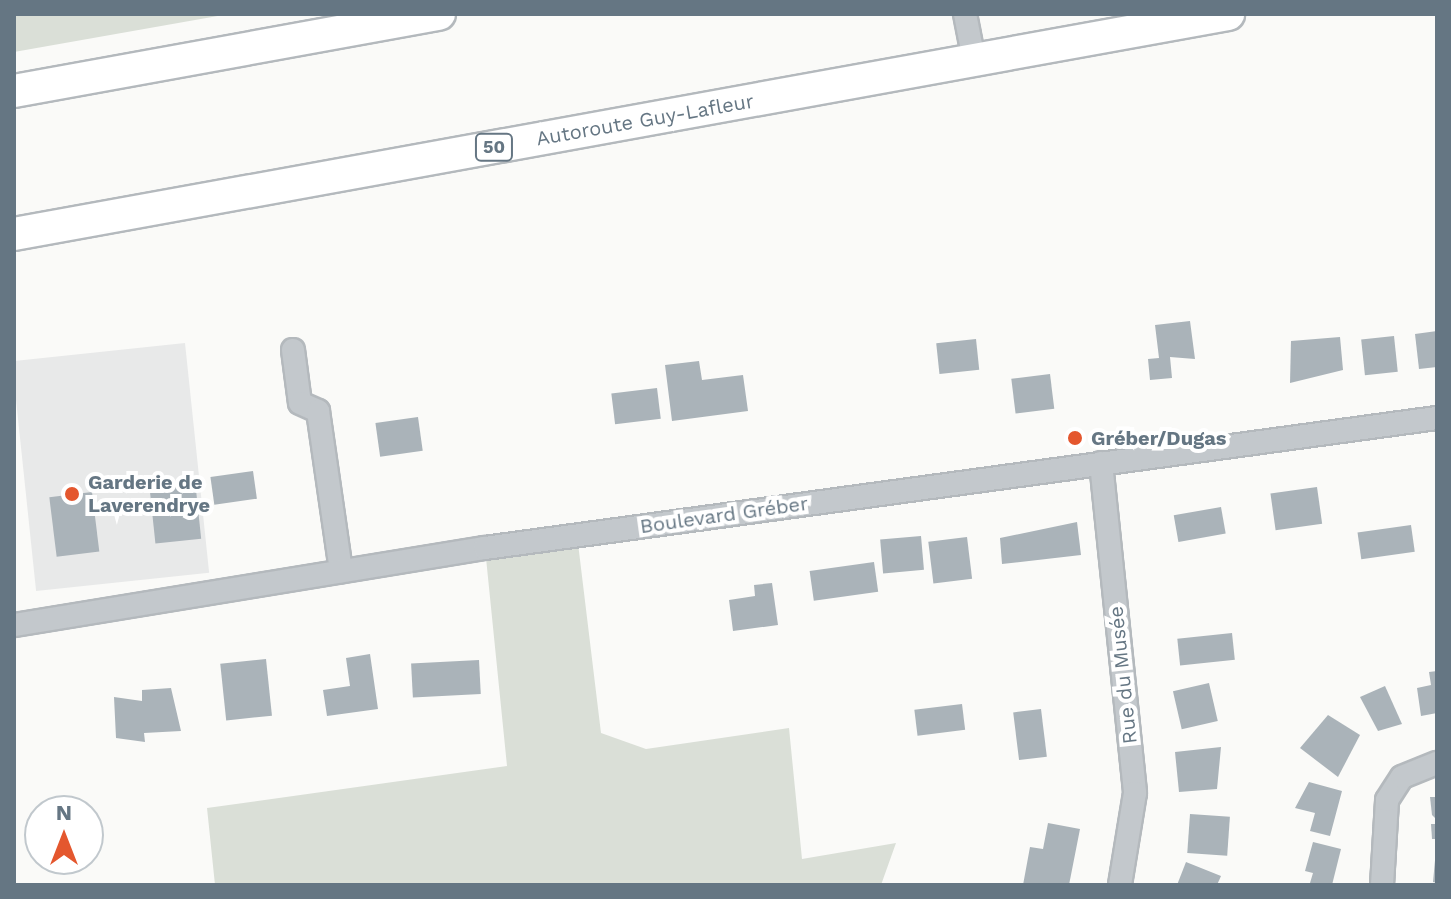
<!DOCTYPE html>
<html>
<head>
<meta charset="utf-8">
<style>
	body { margin:0 }
	#map { position:relative; width:1451px; height:899px; overflow:hidden; background:#fafaf8; font-family:"Work Sans",sans-serif }
	div>[style] { position:absolute }
	[style*='--x'] { left:calc(var(--x)*1px); top:calc(var(--y)*1px); width:calc(var(--w)*1px); rotate:calc(var(--a)*1deg) }
	.built>* { inset:0; background:#e8e9e9; transform-origin:0 0 }
	.green>* { inset:0; background:#dadfd7 }
	.building>* { inset:0; background:#aab3b9; transform-origin:0 0 }
	.roads { filter:drop-shadow(2px 0 #b4b9bd) drop-shadow(-2px 0 #b4b9bd) drop-shadow(0 2px #b4b9bd) drop-shadow(0 -2px #b4b9bd) }
	.minor>* { height:22px; margin:-11px; padding:0 11px; transform-origin:11px; border-radius:11px; background:#c3c8cc }
	.highway>* { height:32px; margin:-16px; padding:0 16px; transform-origin:16px; border-radius:16px; background:#fff }
	.dots>* { width:22px; height:22px; translate:-50% -50%; box-sizing:border-box; border:4px solid #fff; border-radius:50% }
	span { translate:-50% -50%; white-space:nowrap; text-align:center; line-height:1.15; -webkit-text-stroke:8px #fff; paint-order:stroke }
	.shield-label span { padding:2px 6px; background:#fff; border:2px solid; border-radius:6px; -webkit-text-stroke-width:0 }
	.shield-label { font-size:18px; color:#657683; font-weight:700 }
	.street-label { font-size:20px; color:#657683 }
	.poi-label { font-size:20px; color:#657683; font-weight:700 }
	.left { translate:0 -50%; text-align:left }
	.frame { position:absolute; inset:0; border:16px solid #657683; pointer-events:none }
	.north { position:absolute; left:24px; top:795px; width:80px; height:80px; box-sizing:border-box; background:#fff; border:2px solid #c1c8cd; border-radius:50%; rotate:0deg; font-size:22px; font-weight:700; line-height:32px; text-align:center; color:#657683 }
	.north::after { content:''; display:block; margin:auto; width:28px; height:36px; background:#e4572e; clip-path:polygon(50% 0,100% 100%,50% 72%,0 100%) }
</style>
</head>
<body>
<div id="map">
	<div class="built">
		<i style="left:185px;top:343px;width:231px;height:174px;rotate:84deg"></i>
	</div>
	<div class="green">
		<i style="clip-path:polygon(14px 14px,229px 14px,14px 52px)"></i>
		<i style="clip-path:polygon(577px 535px,601px 733px,646px 749px,789px 728px,802px 859px,896px 843px,881px 885px,215px 885px,207px 808px,507px 766px,485px 548px)"></i>
	</div>
	<div class="building">
		<i style="clip-path:polygon(1190px 321px,1195px 359px,1170px 357px,1172px 378px,1150px 380px,1148px 359px,1159px 358px,1155px 325px)"></i>
		<i style="clip-path:polygon(1437px 331px,1437px 367px,1419px 369px,1415px 334px)"></i>
		<i style="left:1394px;top:336px;width:36px;height:33px;rotate:84deg"></i>
		<i style="clip-path:polygon(1340px 337px,1343px 370px,1290px 383px,1291px 341px)"></i>
		<i style="left:976px;top:339px;width:31px;height:40px;rotate:84deg"></i>
		<i style="clip-path:polygon(699px 361px,702px 380px,743px 375px,748px 411px,672px 421px,665px 365px)"></i>
		<i style="left:1050px;top:374px;width:35px;height:39px;rotate:83deg"></i>
		<i style="left:657px;top:388px;width:31px;height:46px;rotate:83deg"></i>
		<i style="left:418px;top:417px;width:34px;height:43px;rotate:82deg"></i>
		<i style="left:253px;top:471px;width:28px;height:43px;rotate:82deg"></i>
		<i style="left:195px;top:480px;width:59px;height:46px;rotate:84deg"></i>
		<i style="left:1317px;top:487px;width:37px;height:47px;rotate:82deg"></i>
		<i style="left:92px;top:492px;width:60px;height:43px;rotate:83deg"></i>
		<i style="left:1221px;top:507px;width:27px;height:48px;rotate:80deg"></i>
		<i style="clip-path:polygon(1077px 522px,1081px 555px,1002px 564px,1000px 538px)"></i>
		<i style="left:1411px;top:525px;width:27px;height:54px;rotate:82deg"></i>
		<i style="left:921px;top:536px;width:34px;height:41px;rotate:85deg"></i>
		<i style="left:967px;top:537px;width:42px;height:39px;rotate:83deg"></i>
		<i style="left:874px;top:562px;width:30px;height:65px;rotate:82deg"></i>
		<i style="clip-path:polygon(772px 583px,778px 625px,733px 631px,729px 600px,755px 596px,754px 585px)"></i>
		<i style="left:1232px;top:633px;width:27px;height:55px;rotate:84deg"></i>
		<i style="clip-path:polygon(370px 654px,378px 709px,327px 716px,323px 690px,350px 686px,346px 658px)"></i>
		<i style="left:266px;top:659px;width:57px;height:46px;rotate:84deg"></i>
		<i style="left:479px;top:660px;width:34px;height:68px;rotate:87deg"></i>
		<i style="clip-path:polygon(1437px 671px,1437px 713px,1421px 716px,1417px 688px,1431px 685px,1429px 672px)"></i>
		<i style="left:1209px;top:683px;width:39px;height:37px;rotate:77deg"></i>
		<i style="clip-path:polygon(1385px 686px,1402px 724px,1378px 731px,1360px 697px)"></i>
		<i style="clip-path:polygon(171px 688px,181px 731px,144px 733px,145px 742px,116px 738px,114px 697px,142px 701px,142px 690px)"></i>
		<i style="left:962px;top:704px;width:26px;height:48px;rotate:83deg"></i>
		<i style="left:1041px;top:709px;width:48px;height:28px;rotate:83deg"></i>
		<i style="clip-path:polygon(1328px 715px,1360px 735px,1338px 777px,1300px 748px)"></i>
		<i style="clip-path:polygon(1221px 747px,1217px 789px,1179px 792px,1175px 752px)"></i>
		<i style="clip-path:polygon(1309px 782px,1342px 791px,1330px 836px,1310px 831px,1315px 813px,1295px 808px)"></i>
		<i style="clip-path:polygon(1430px 797px,1437px 797px,1437px 820px,1432px 815px)"></i>
		<i style="left:1190px;top:814px;width:40px;height:39px;rotate:4deg"></i>
		<i style="clip-path:polygon(1048px 823px,1080px 829px,1069px 885px,1023px 885px,1030px 847px,1043px 849px)"></i>
		<i style="clip-path:polygon(1431px 824px,1437px 824px,1437px 839px,1432px 839px)"></i>
		<i style="clip-path:polygon(1313px 842px,1341px 849px,1332px 885px,1310px 883px,1313px 873px,1305px 871px)"></i>
		<i style="clip-path:polygon(1435px 860px,1437px 860px,1437px 883px,1433px 882px)"></i>
		<i style="clip-path:polygon(1186px 862px,1221px 876px,1217px 885px,1177px 885px)"></i>
	</div>
	<div class="roads">
		<div class="minor">
			<i style="--x:965;--y:14;--w:47;--a:78.9"></i>
			<i style="--x:293;--y:350;--w:53;--a:82.5"></i>
			<i style="--x:300;--y:403;--w:20;--a:24"></i>
			<i style="--x:318;--y:411;--w:162;--a:81.8"></i>
			<i style="--x:1101;--y:463;--w:332;--a:84.1"></i>
			<i style="--x:1135;--y:793;--w:93;--a:99.3"></i>
			<i style="--x:14;--y:625;--w:477;--a:-9.3"></i>
			<i style="--x:485;--y:548;--w:961;--a:-7.78"></i>
			<i style="--x:1382;--y:885;--w:85;--a:-86.6"></i>
			<i style="--x:1387;--y:800;--w:27;--a:-57"></i>
			<i style="--x:1402;--y:777;--w:38;--a:-22"></i>
		</div>
		<div class="highway">
			<i style="--x:14;--y:91;--w:432;--a:-10.3"></i>
			<i style="--x:14;--y:234;--w:1234;--a:-10.27"></i>
		</div>
	</div>
	<div class="dots">
		<i style="left:1075px;top:438px;background:#e4572e"></i>
		<i style="left:72px;top:494px;background:#e4572e"></i>
	</div>
	<div class="shield-label">
		<span style="left:494px;top:147px">50</span>
	</div>
	<div class="street-label">
		<span style="left:645px;top:120px;rotate:-10deg">Autoroute Guy-Lafleur</span>
		<span style="left:724px;top:515px;rotate:-8deg">Boulevard Gréber</span>
		<span style="left:1123px;top:675px;rotate:-96deg">Rue du Musée</span>
	</div>
	<div class="poi-label">
		<span class="left" style="left:1091px;top:438px">Gréber/Dugas</span>
		<span class="left" style="left:88px;top:494px">Garderie de<br>Laverendrye</span>
	</div>
	<div class="frame"></div>
	<div class="north">N</div>
</div>
</body>
</html>
